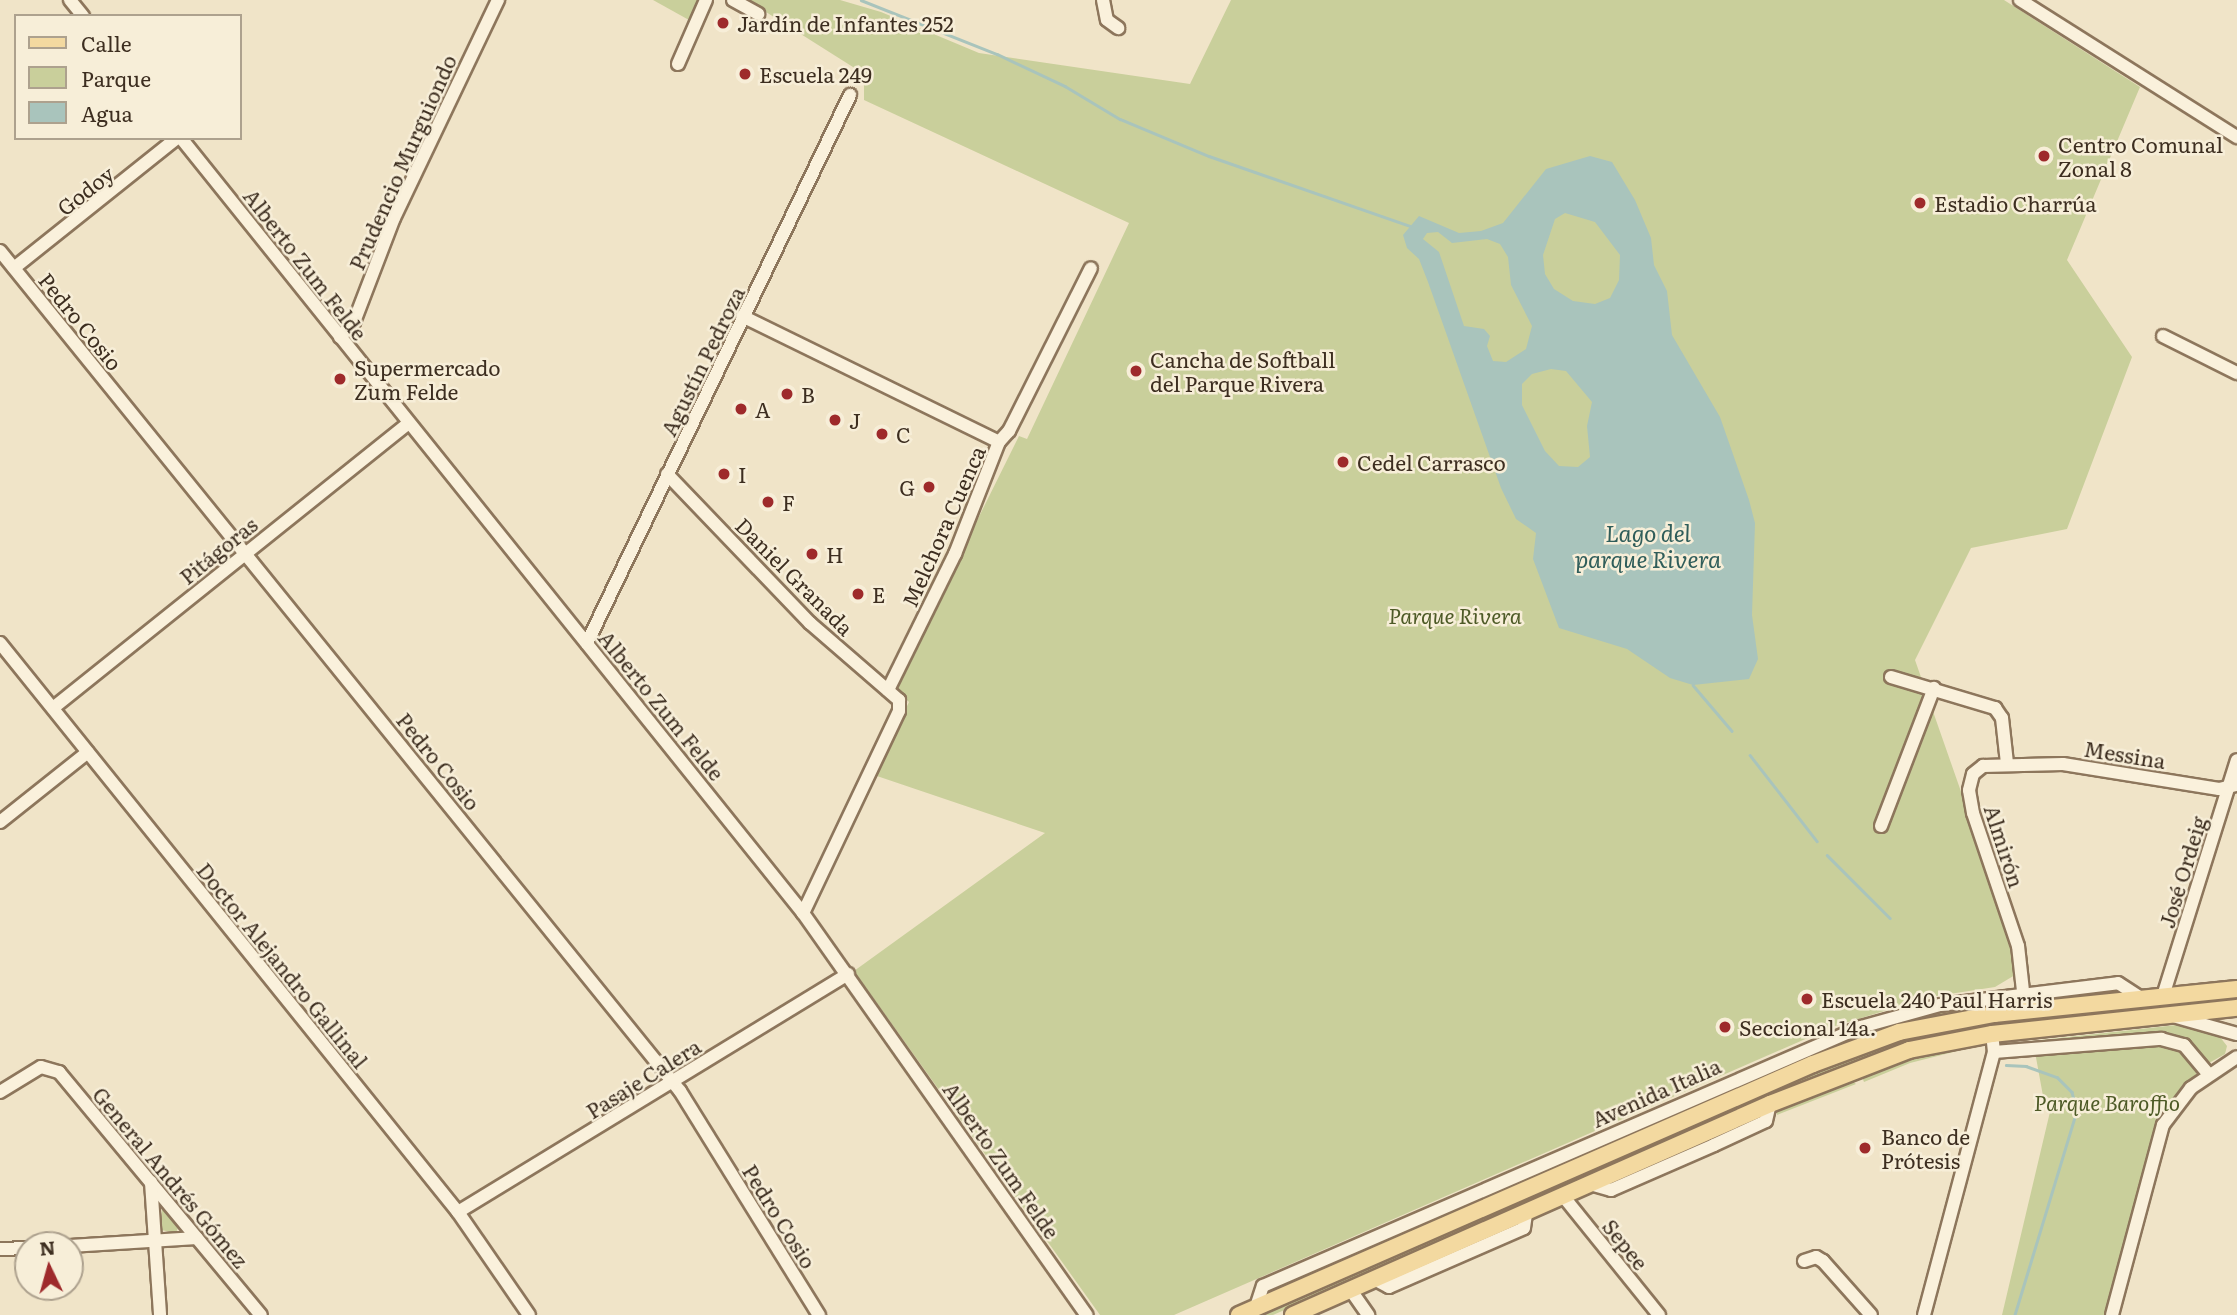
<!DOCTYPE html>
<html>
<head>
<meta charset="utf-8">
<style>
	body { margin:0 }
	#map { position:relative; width:2237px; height:1315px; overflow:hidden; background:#f0e4c8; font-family:Literata,serif }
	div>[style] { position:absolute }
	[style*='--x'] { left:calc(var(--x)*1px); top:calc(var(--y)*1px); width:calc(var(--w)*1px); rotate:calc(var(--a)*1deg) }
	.green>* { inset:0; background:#c9cf9b; transform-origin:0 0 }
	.water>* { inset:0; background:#a9c4bc }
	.stream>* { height:2.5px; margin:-1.25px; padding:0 1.25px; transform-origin:1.25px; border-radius:1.25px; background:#a9c4bc }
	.roads { filter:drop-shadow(2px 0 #8d765c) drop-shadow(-2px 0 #8d765c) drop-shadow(0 2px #8d765c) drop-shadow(0 -2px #8d765c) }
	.minor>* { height:12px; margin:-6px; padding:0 6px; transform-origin:6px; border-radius:6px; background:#faf1dc }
	.major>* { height:16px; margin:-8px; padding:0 8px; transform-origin:8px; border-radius:8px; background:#f3d9a0 }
	.dots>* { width:19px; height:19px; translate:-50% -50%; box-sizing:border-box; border:4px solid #f7eed8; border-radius:50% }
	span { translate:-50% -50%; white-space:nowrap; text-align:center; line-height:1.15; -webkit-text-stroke:5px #f7eed8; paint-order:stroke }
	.poi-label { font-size:21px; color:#3d2e20 }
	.left { translate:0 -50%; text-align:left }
	.right { translate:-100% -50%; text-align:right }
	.street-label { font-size:21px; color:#3d2e20 }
	.park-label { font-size:21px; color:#4d5a26; font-style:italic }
	.water-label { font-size:23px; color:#2f5d5a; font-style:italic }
	.legend { position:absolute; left:14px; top:14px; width:228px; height:126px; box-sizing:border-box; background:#f7eed8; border:2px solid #ada18e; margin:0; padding:9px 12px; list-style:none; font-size:21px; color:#3d2e20 }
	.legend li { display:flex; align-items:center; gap:14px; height:35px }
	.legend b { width:35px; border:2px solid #ada18e }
	.north { position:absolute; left:14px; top:1231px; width:70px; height:70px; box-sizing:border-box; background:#f7eed8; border:2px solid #ada18e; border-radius:50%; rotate:355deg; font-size:19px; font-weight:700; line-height:28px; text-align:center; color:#3d2e20 }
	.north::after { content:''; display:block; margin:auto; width:24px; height:32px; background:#9e2a2b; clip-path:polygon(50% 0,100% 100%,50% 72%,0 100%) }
</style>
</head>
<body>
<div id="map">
	<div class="green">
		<i style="clip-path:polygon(653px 0,698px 0,689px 20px)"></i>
		<i style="clip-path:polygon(747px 0,840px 0,881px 12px,979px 53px,1190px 84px,1231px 0,2004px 0,2140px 87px,2067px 260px,2132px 357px,2067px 529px,1971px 548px,1915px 660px,2001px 906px,2017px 966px,2015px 975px,1995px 987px,1930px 997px,1835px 1026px,1174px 1315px,1100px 1315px,854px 971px,1045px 833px,874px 775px,909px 702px,894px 688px,1019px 436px,1027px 439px,1129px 223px,864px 100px,864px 74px)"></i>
		<i style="clip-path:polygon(2118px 990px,2120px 993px,2028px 1002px,2029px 1000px)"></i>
		<i style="left:2237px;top:998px;width:4px;height:240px;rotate:90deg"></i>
		<i style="clip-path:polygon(2015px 1001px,1894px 1025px,1695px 1106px,1860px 1034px,1955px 1008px)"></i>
		<i style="clip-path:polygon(1996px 1022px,1999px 1026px,1924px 1038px,1850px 1062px,1273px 1315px,1264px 1315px,1850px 1058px,1923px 1034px)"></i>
		<i style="clip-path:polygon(2177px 1025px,2220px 1037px,2227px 1046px,2225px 1054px,2209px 1063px,2182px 1038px,2164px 1034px,2014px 1043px)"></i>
		<i style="clip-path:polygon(2166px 1044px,2179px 1048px,2196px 1068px,2196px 1075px,2154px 1128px,2108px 1315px,2002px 1315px,2053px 1099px,2043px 1096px,2035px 1052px)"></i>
		<i style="clip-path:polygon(1981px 1045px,1910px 1063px,1864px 1082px,1862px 1077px,1929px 1054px)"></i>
		<i style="clip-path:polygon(1851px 1080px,1856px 1084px,1777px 1115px,1777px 1112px)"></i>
		<i style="clip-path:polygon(1679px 1111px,1683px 1112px,1269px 1293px,1269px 1291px)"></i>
		<i style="clip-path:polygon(162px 1209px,179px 1225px,176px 1233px,161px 1230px)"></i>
	</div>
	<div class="water">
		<i style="clip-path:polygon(evenodd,1590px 156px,1612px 162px,1635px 200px,1651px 238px,1654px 265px,1667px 291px,1672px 335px,1720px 417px,1749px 500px,1755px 523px,1752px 615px,1758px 659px,1749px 679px,1693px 685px,1670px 678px,1627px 649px,1559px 628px,1533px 559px,1536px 533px,1516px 519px,1501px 488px,1428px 282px,1419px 259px,1407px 248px,1403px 235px,1419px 216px,1459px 233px,1481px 231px,1503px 223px,1546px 169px,1590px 156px,1565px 213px,1595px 222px,1620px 255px,1619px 280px,1610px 298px,1595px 304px,1573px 301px,1554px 289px,1545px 274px,1543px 255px,1555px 219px,1565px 213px,1590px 156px,1438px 232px,1452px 243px,1487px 239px,1500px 244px,1508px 257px,1511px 285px,1532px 326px,1526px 349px,1506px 362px,1493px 361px,1487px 346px,1490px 336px,1484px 329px,1464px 326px,1439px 252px,1423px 239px,1427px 233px,1438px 232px,1590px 156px,1551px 369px,1566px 371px,1592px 402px,1587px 426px,1590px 457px,1578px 467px,1559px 466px,1545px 451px,1522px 405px,1522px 384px,1532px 374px,1551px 369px)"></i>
	</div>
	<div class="stream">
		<i style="--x:861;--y:0;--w:146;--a:21.7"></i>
		<i style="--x:997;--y:54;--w:75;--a:25.2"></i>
		<i style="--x:1065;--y:86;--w:64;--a:31"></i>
		<i style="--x:1120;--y:119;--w:96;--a:22.6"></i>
		<i style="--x:1209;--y:156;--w:213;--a:19.2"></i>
		<i style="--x:1693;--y:685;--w:60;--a:49.7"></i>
		<i style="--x:1750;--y:755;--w:109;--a:52.1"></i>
		<i style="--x:1827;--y:855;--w:89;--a:45"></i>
		<i style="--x:2006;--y:1065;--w:20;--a:3"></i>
		<i style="--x:2026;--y:1066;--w:33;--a:20"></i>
		<i style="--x:2057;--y:1077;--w:21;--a:45"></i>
		<i style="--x:2072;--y:1092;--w:20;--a:75"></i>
		<i style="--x:2077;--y:1111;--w:213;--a:106.9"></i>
	</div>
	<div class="roads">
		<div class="minor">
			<i style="--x:70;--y:0;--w:21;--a:51"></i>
			<i style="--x:733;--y:0;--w:29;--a:29"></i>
			<i style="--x:1103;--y:0;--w:20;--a:79"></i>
			<i style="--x:1107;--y:20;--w:14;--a:36"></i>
			<i style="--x:2020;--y:0;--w:257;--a:32.3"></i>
			<i style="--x:678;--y:64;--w:70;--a:-66.4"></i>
			<i style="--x:181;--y:138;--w:994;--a:51.25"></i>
			<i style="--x:803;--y:913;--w:492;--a:54.8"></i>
			<i style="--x:0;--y:251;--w:1081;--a:51.01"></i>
			<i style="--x:680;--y:1091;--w:264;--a:58.2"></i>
			<i style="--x:14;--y:268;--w:208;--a:-38.6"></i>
			<i style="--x:742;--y:316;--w:286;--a:26.1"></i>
			<i style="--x:2163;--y:336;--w:83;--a:26.6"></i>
			<i style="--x:340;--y:337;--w:21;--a:-47"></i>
			<i style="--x:354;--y:322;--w:111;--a:-69"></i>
			<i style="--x:394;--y:218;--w:242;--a:-64.5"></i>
			<i style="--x:667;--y:474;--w:207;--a:46.2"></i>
			<i style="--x:810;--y:623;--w:118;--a:40.9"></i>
			<i style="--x:899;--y:700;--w:11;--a:90"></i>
			<i style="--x:899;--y:711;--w:224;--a:115.4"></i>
			<i style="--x:0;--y:643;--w:730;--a:51.17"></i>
			<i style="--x:458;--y:1212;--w:125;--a:55.4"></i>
			<i style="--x:587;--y:643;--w:608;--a:-64.36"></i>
			<i style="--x:1891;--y:677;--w:109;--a:16.6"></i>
			<i style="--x:1995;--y:708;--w:12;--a:55"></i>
			<i style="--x:2002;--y:718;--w:45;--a:83.7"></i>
			<i style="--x:888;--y:690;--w:152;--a:-63.8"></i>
			<i style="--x:955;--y:554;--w:120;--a:-68.6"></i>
			<i style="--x:999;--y:442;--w:15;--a:-48"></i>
			<i style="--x:1009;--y:431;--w:182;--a:-63.3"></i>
			<i style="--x:53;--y:708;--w:456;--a:-38.7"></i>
			<i style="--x:0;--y:822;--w:112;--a:-38.5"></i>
			<i style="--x:1881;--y:826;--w:148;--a:-69"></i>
			<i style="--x:2163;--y:996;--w:247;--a:-72.6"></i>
			<i style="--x:2024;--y:1000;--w:54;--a:-96.3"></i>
			<i style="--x:2018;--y:946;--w:140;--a:-108.7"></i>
			<i style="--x:1973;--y:813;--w:23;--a:-100"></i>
			<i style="--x:1969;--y:790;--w:16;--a:-76"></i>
			<i style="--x:1973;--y:774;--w:13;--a:-39"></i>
			<i style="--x:1983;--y:766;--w:80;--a:-1.4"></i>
			<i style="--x:2063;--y:764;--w:158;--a:9.1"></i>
			<i style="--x:2219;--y:789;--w:18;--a:-13"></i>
			<i style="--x:2173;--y:1016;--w:66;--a:15.7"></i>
			<i style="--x:1994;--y:1052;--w:168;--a:-4.5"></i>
			<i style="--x:2161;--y:1039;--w:24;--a:15"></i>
			<i style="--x:2184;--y:1045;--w:39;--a:50"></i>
			<i style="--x:0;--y:1092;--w:48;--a:-31.4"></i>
			<i style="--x:41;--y:1067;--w:19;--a:16"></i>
			<i style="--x:59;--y:1072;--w:316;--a:50.3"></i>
			<i style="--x:151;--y:1182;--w:133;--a:86.1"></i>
			<i style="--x:1590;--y:1184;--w:22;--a:16"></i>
			<i style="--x:1611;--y:1190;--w:112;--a:-23.6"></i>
			<i style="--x:1714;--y:1145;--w:57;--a:-24.8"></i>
			<i style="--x:1766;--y:1121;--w:17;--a:-77"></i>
			<i style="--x:1563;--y:1196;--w:153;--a:51.1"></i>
			<i style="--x:458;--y:1212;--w:457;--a:-31.4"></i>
			<i style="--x:70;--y:1246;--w:127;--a:-3.6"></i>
			<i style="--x:0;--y:1249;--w:28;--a:-2"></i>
			<i style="--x:1804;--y:1261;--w:13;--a:-18"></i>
			<i style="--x:1816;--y:1257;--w:8;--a:30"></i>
			<i style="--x:1823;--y:1261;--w:72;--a:48.4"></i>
			<i style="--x:1374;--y:1279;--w:17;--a:28"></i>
			<i style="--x:1389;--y:1287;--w:147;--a:-23.6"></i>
			<i style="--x:1524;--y:1228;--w:15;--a:-82"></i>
			<i style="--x:1350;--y:1289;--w:32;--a:55"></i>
			<i style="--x:1256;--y:1307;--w:22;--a:-72"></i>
			<i style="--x:1263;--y:1286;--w:652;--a:-23.42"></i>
			<i style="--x:1861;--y:1027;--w:82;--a:-15.6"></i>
			<i style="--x:1940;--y:1005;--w:179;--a:-7"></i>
			<i style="--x:2118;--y:983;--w:27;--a:33"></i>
			<i style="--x:1924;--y:1315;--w:272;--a:-75.1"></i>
			<i style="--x:1994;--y:1052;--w:18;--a:-96"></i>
			<i style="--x:2112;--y:1315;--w:197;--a:-75"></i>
			<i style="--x:2163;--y:1125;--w:46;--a:-52.9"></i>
			<i style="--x:2191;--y:1088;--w:55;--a:-34"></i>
		</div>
		<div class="major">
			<i style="--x:1239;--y:1315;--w:626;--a:-23.62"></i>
			<i style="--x:1813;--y:1064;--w:92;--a:-20.4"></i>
			<i style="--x:1899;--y:1032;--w:97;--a:-10.7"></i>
			<i style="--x:1994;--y:1014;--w:244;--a:-5.9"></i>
			<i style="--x:1293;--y:1315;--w:522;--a:-23.86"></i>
			<i style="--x:1770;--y:1104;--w:149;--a:-21.2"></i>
			<i style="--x:1909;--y:1050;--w:85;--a:-10.9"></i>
			<i style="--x:1992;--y:1034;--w:246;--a:-6.1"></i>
		</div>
	</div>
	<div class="dots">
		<i style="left:723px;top:23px;background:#9e2a2b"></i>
		<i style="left:745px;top:74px;background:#9e2a2b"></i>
		<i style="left:2044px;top:156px;background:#9e2a2b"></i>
		<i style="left:1920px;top:203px;background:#9e2a2b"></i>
		<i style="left:1136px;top:371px;background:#9e2a2b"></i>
		<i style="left:340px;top:379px;background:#9e2a2b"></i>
		<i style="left:787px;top:394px;background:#9e2a2b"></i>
		<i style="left:741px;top:409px;background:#9e2a2b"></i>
		<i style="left:835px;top:420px;background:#9e2a2b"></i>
		<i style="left:882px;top:434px;background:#9e2a2b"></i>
		<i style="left:1343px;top:462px;background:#9e2a2b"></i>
		<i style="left:724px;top:474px;background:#9e2a2b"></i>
		<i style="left:929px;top:487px;background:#9e2a2b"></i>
		<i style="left:768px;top:502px;background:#9e2a2b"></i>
		<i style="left:812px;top:554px;background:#9e2a2b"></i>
		<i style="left:858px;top:594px;background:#9e2a2b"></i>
		<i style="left:1807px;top:999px;background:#9e2a2b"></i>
		<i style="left:1725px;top:1027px;background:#9e2a2b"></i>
		<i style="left:1865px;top:1148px;background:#9e2a2b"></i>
	</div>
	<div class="poi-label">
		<span class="left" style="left:737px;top:23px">Jardín de Infantes 252</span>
		<span class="left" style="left:759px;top:74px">Escuela 249</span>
		<span class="left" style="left:2058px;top:156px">Centro Comunal<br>Zonal 8</span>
		<span class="left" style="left:1934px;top:203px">Estadio Charrúa</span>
		<span class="left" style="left:1150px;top:371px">Cancha de Softball<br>del Parque Rivera</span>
		<span class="left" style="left:354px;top:379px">Supermercado<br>Zum Felde</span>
		<span class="left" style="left:801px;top:394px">B</span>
		<span class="left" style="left:755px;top:409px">A</span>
		<span class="left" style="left:849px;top:420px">J</span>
		<span class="left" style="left:896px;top:434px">C</span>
		<span class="left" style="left:1357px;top:462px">Cedel Carrasco</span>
		<span class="left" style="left:738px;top:474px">I</span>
		<span class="right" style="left:915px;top:487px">G</span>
		<span class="left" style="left:782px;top:502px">F</span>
		<span class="left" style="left:826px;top:554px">H</span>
		<span class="left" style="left:872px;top:594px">E</span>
		<span class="left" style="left:1821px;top:999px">Escuela 240 Paul Harris</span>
		<span class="left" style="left:1739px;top:1027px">Seccional 14a.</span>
		<span class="left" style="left:1881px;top:1148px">Banco de<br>Prótesis</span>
	</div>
	<div class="street-label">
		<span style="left:402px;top:162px;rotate:-66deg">Prudencio Murguiondo</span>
		<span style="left:85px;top:190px;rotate:-38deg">Godoy</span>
		<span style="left:306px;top:264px;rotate:52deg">Alberto Zum Felde</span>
		<span style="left:81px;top:321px;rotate:51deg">Pedro Cosio</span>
		<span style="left:702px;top:361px;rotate:-64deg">Agustín Pedroza</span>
		<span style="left:943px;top:526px;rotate:-66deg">Melchora Cuenca</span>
		<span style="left:218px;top:550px;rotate:-39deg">Pitágoras</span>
		<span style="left:795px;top:576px;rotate:45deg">Daniel Granada</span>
		<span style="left:662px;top:705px;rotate:51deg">Alberto Zum Felde</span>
		<span style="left:2125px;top:754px;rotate:9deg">Messina</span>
		<span style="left:439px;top:761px;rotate:51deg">Pedro Cosio</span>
		<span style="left:2005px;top:846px;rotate:72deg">Almirón</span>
		<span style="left:2182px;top:872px;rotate:-73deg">José Ordeig</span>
		<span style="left:283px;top:965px;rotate:51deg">Doctor Alejandro Gallinal</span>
		<span style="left:643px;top:1078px;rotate:-32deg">Pasaje Calera</span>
		<span style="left:1656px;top:1092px;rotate:-24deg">Avenida Italia</span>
		<span style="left:1002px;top:1160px;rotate:55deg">Alberto Zum Felde</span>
		<span style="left:171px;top:1177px;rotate:50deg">General Andrés Gómez</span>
		<span style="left:780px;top:1216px;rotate:58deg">Pedro Cosio</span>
		<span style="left:1626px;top:1244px;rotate:51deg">Sepee</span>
	</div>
	<div class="park-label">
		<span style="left:1455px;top:615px">Parque Rivera</span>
		<span style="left:2107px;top:1102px">Parque Baroffio</span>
	</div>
	<div class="water-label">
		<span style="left:1648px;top:545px">Lago del<br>parque Rivera</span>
	</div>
	<ul class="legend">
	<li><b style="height:9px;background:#f3d9a0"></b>Calle</li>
	<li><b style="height:19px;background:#c9cf9b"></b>Parque</li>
	<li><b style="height:19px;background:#a9c4bc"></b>Agua</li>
	</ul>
	<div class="north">N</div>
</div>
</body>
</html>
